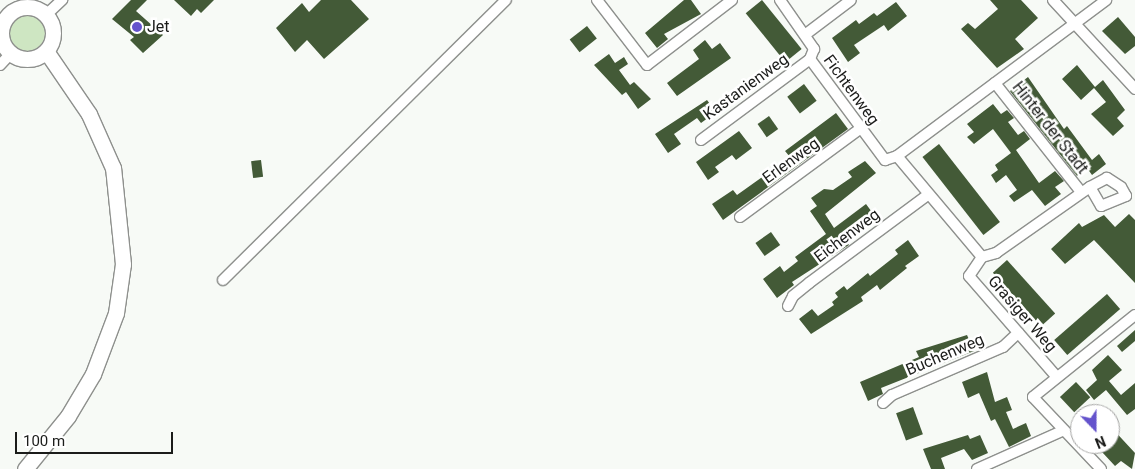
<!DOCTYPE html>
<html>
<head>
<meta charset="utf-8">
<style>
	body { margin:0 }
	#map { position:relative; width:1135px; height:469px; overflow:hidden; background:#f7faf6; font-family:Roboto,sans-serif }
	div>[style] { position:absolute }
	[style*='--x'] { left:calc(var(--x)*1px); top:calc(var(--y)*1px); width:calc(var(--w)*1px); rotate:calc(var(--a)*1deg) }
	.green>* { inset:0; background:#cee6c2 }
	.round { border-radius:50% }
	.building>* { inset:0; background:#435a37; transform-origin:0 0 }
	.roads { filter:drop-shadow(1px 0 #8e908d) drop-shadow(-1px 0 #8e908d) drop-shadow(0 1px #8e908d) drop-shadow(0 -1px #8e908d) }
	.minor>* { height:10px; margin:-5px; padding:0 5px; transform-origin:5px; border-radius:5px; background:#fff }
	.secondary>* { height:15px; margin:-7.5px; padding:0 7.5px; transform-origin:7.5px; border-radius:7.5px; background:#fff }
	.secondary>.ring { margin:-7.5px; padding:0; box-sizing:content-box; background:none; border:15px solid #fff; border-radius:50% }
	.dots>* { width:14px; height:14px; translate:-50% -50%; box-sizing:border-box; border:2px solid #fff; border-radius:50% }
	span { translate:-50% -50%; white-space:nowrap; text-align:center; line-height:1.15; -webkit-text-stroke:5px #fff; paint-order:stroke }
	.poi-label { font-size:16px; color:#1b1c1a }
	.left { translate:0 -50%; text-align:left }
	.street-label { font-size:16px; color:#1b1c1a }
	.north { position:absolute; left:1070px; top:404px; width:50px; height:50px; box-sizing:border-box; background:#fff; border:1px solid #a4a4a3; border-radius:50%; rotate:158deg; font-size:14px; font-weight:700; line-height:20px; text-align:center; color:#1b1c1a }
	.north::after { content:''; display:block; margin:auto; width:18px; height:22px; background:#6453cc; clip-path:polygon(50% 0,100% 100%,50% 72%,0 100%) }
	.scale { position:absolute; left:15px; top:432px; width:158px; height:22px; box-sizing:border-box; border:2px solid #1b1c1a; border-top:0; padding-left:6px; font-size:15px; line-height:18px; white-space:nowrap; color:#1b1c1a; -webkit-text-stroke:4px #fff; paint-order:stroke }
</style>
</head>
<body>
<div id="map">
	<div class="green">
		<i class="round" style="left:9px;top:15px;width:36px;height:36px"></i>
	</div>
	<div class="building">
		<i style="clip-path:polygon(131px 0,147px 0,136px 11px,163px 35px,143px 53px,130px 40px,134px 37px,112px 19px)"></i>
		<i style="clip-path:polygon(174px 0,214px 0,201px 13px,197px 9px,191px 16px)"></i>
		<i style="clip-path:polygon(321px 0,351px 0,369px 19px,324px 59px,307px 40px,295px 52px,276px 28px,302px 3px,309px 12px)"></i>
		<i style="clip-path:polygon(684px 0,691px 0,701px 14px,664px 34px,668px 39px,657px 48px,645px 33px)"></i>
		<i style="left:762px;top:0;width:63px;height:21px;rotate:51deg"></i>
		<i style="clip-path:polygon(990px 0,1021px 0,1038px 18px,1015px 39px,1024px 49px,997px 68px,961px 29px,968px 23px,975px 29px,998px 9px)"></i>
		<i style="clip-path:polygon(896px 2px,907px 16px,888px 31px,884px 25px,854px 45px,860px 53px,848px 62px,832px 38px,856px 20px,859px 24px,874px 13px,877px 16px)"></i>
		<i style="clip-path:polygon(1118px 17px,1135px 37px,1135px 46px,1125px 54px,1102px 31px)"></i>
		<i style="left:587px;top:26px;width:16px;height:22px;rotate:52deg"></i>
		<i style="clip-path:polygon(705px 40px,712px 49px,720px 43px,731px 58px,677px 96px,667px 83px,699px 59px,693px 50px)"></i>
		<i style="clip-path:polygon(609px 54px,615px 63px,624px 57px,628px 64px,619px 70px,630px 85px,634px 82px,651px 99px,638px 109px,626px 92px,622px 95px,594px 65px)"></i>
		<i style="clip-path:polygon(1077px 65px,1095px 87px,1103px 80px,1125px 110px,1117px 118px,1124px 126px,1113px 136px,1091px 114px,1106px 102px,1094px 88px,1081px 100px,1062px 79px)"></i>
		<i style="clip-path:polygon(1028px 77px,1064px 129px,1067px 126px,1092px 160px,1099px 154px,1106px 164px,1092px 175px,1087px 168px,1077px 176px,1010px 91px)"></i>
		<i style="left:804px;top:84px;width:21px;height:21px;rotate:53deg"></i>
		<i style="clip-path:polygon(707px 100px,716px 112px,701px 123px,697px 118px,674px 134px,681px 144px,668px 153px,655px 134px)"></i>
		<i style="clip-path:polygon(993px 104px,1001px 114px,1007px 110px,1014px 118px,1008px 122px,1018px 135px,1024px 131px,1030px 139px,1016px 150px,1039px 183px,1055px 171px,1064px 181px,1055px 187px,1061px 194px,1045px 206px,1032px 190px,1014px 202px,1009px 196px,1017px 190px,1006px 175px,996px 183px,991px 175px,998px 170px,995px 165px,1011px 153px,993px 129px,974px 144px,967px 137px,974px 132px,967px 124px)"></i>
		<i style="clip-path:polygon(836px 113px,848px 129px,723px 220px,712px 204px,733px 190px,737px 195px,790px 157px,785px 151px)"></i>
		<i style="left:769px;top:116px;width:16px;height:14px;rotate:55deg"></i>
		<i style="clip-path:polygon(739px 131px,752px 148px,736px 160px,732px 155px,715px 167px,719px 172px,708px 180px,696px 162px)"></i>
		<i style="left:939px;top:144px;width:99px;height:21px;rotate:52deg"></i>
		<i style="left:261px;top:160px;width:17px;height:10px;rotate:83deg"></i>
		<i style="clip-path:polygon(865px 161px,876px 173px,825px 214px,834px 228px,866px 204px,877px 219px,847px 242px,849px 245px,792px 282px,794px 285px,777px 298px,763px 279px,780px 266px,784px 272px,798px 261px,795px 257px,826px 234px,810px 211px,817px 206px,811px 198px,824px 189px,833px 190px,852px 177px,848px 172px)"></i>
		<i style="clip-path:polygon(1129px 214px,1135px 220px,1135px 283px,1094px 240px,1065px 264px,1051px 249px,1079px 223px,1082px 227px,1104px 215px,1115px 227px)"></i>
		<i style="left:771px;top:232px;width:16px;height:19px;rotate:55deg"></i>
		<i style="clip-path:polygon(908px 240px,919px 256px,905px 266px,907px 268px,880px 290px,877px 285px,861px 297px,863px 301px,811px 334px,799px 319px,812px 309px,818px 316px,834px 305px,832px 302px,838px 297px,835px 293px,844px 286px,847px 290px,868px 273px,870px 276px,898px 254px,895px 250px)"></i>
		<i style="left:1007px;top:260px;width:72px;height:19px;rotate:48deg"></i>
		<i style="left:1107px;top:294px;width:20px;height:70px;rotate:49deg"></i>
		<i style="clip-path:polygon(1135px 330px,1135px 341px,1122px 352px,1117px 346px)"></i>
		<i style="clip-path:polygon(967px 335px,974px 351px,881px 388px,883px 394px,868px 401px,860px 382px,919px 357px,916px 351px)"></i>
		<i style="clip-path:polygon(1108px 355px,1122px 370px,1109px 381px,1121px 395px,1135px 383px,1135px 409px,1127px 415px,1106px 390px,1094px 400px,1086px 390px,1097px 380px,1092px 370px)"></i>
		<i style="clip-path:polygon(987px 372px,995px 402px,1007px 397px,1012px 410px,1006px 412px,1013px 429px,1026px 423px,1031px 436px,1009px 447px,995px 419px,991px 421px,979px 393px,968px 398px,962px 382px)"></i>
		<i style="left:1076px;top:382px;width:21px;height:22px;rotate:47deg"></i>
		<i style="left:913px;top:407px;width:29px;height:18px;rotate:70deg"></i>
		<i style="clip-path:polygon(1110px 426px,1135px 453px,1132px 469px,1121px 461px,1115px 466px,1102px 452px,1110px 445px)"></i>
		<i style="clip-path:polygon(968px 435px,970px 439px,980px 435px,988px 453px,972px 460px,964px 449px,941px 458px,945px 469px,931px 469px,923px 449px)"></i>
	</div>
	<div class="roads">
		<div class="minor">
			<i style="--x:597;--y:0;--w:82;--a:52.4"></i>
			<i style="--x:647;--y:65;--w:107;--a:-37.4"></i>
			<i style="--x:780;--y:0;--w:60;--a:55.2"></i>
			<i style="--x:814;--y:49;--w:11;--a:112"></i>
			<i style="--x:810;--y:59;--w:126;--a:53.4"></i>
			<i style="--x:885;--y:160;--w:13;--a:-18"></i>
			<i style="--x:897;--y:156;--w:261;--a:-36.7"></i>
			<i style="--x:1053;--y:0;--w:121;--a:47.3"></i>
			<i style="--x:47;--y:14;--w:21;--a:-43"></i>
			<i style="--x:806;--y:34;--w:56;--a:-37.1"></i>
			<i style="--x:0;--y:65;--w:16;--a:-47"></i>
			<i style="--x:995;--y:83;--w:139;--a:51.7"></i>
			<i style="--x:701;--y:140;--w:136;--a:-36.6"></i>
			<i style="--x:897;--y:156;--w:132;--a:49.9"></i>
			<i style="--x:740;--y:217;--w:149;--a:-36.3"></i>
			<i style="--x:982;--y:257;--w:15;--a:-16"></i>
			<i style="--x:996;--y:253;--w:115;--a:-35.1"></i>
			<i style="--x:1090;--y:187;--w:22;--a:60"></i>
			<i style="--x:1101;--y:206;--w:27;--a:-22"></i>
			<i style="--x:1126;--y:196;--w:10;--a:-119"></i>
			<i style="--x:1121;--y:187;--w:17;--a:-147"></i>
			<i style="--x:1107;--y:178;--w:19;--a:152"></i>
			<i style="--x:982;--y:257;--w:23;--a:124"></i>
			<i style="--x:969;--y:276;--w:133;--a:49"></i>
			<i style="--x:223;--y:280;--w:398;--a:-44.7"></i>
			<i style="--x:788;--y:306;--w:11;--a:-63"></i>
			<i style="--x:793;--y:296;--w:21;--a:-39"></i>
			<i style="--x:809;--y:283;--w:149;--a:-36.6"></i>
			<i style="--x:883;--y:403;--w:12;--a:-42"></i>
			<i style="--x:892;--y:395;--w:121;--a:-23.4"></i>
			<i style="--x:1003;--y:347;--w:21;--a:-43"></i>
			<i style="--x:977;--y:469;--w:95;--a:-24.1"></i>
			<i style="--x:1101;--y:469;--w:99;--a:-133.4"></i>
			<i style="--x:1033;--y:397;--w:131;--a:-38.8"></i>
		</div>
		<div class="secondary">
			<i class="ring" style="left:1px;top:7px;width:37px;height:37px"></i>
			<i style="--x:25;--y:469;--w:68;--a:-50.9"></i>
			<i style="--x:68;--y:416;--w:49;--a:-59.2"></i>
			<i style="--x:93;--y:374;--w:65;--a:-69.3"></i>
			<i style="--x:116;--y:313;--w:49;--a:-81.9"></i>
			<i style="--x:123;--y:264;--w:97;--a:-95.9"></i>
			<i style="--x:113;--y:168;--w:59;--a:-114"></i>
			<i style="--x:89;--y:114;--w:76;--a:-124.3"></i>
		</div>
	</div>
	<div class="dots">
		<i style="left:137px;top:27px;background:#6453cc"></i>
	</div>
	<div class="poi-label">
		<span class="left" style="left:147px;top:27px">Jet</span>
	</div>
	<div class="street-label">
		<span style="left:746px;top:87px;rotate:-36deg">Kastanienweg</span>
		<span style="left:851px;top:90px;rotate:54deg">Fichtenweg</span>
		<span style="left:1050px;top:128px;rotate:52deg">Hinter der Stadt</span>
		<span style="left:791px;top:161px;rotate:-36deg">Erlenweg</span>
		<span style="left:847px;top:236px;rotate:-37deg">Eichenweg</span>
		<span style="left:1022px;top:314px;rotate:49deg">Grasiger Weg</span>
		<span style="left:945px;top:355px;rotate:-23deg">Buchenweg</span>
	</div>
	<div class="north">N</div>
	<div class="scale">100 m</div>
</div>
</body>
</html>
